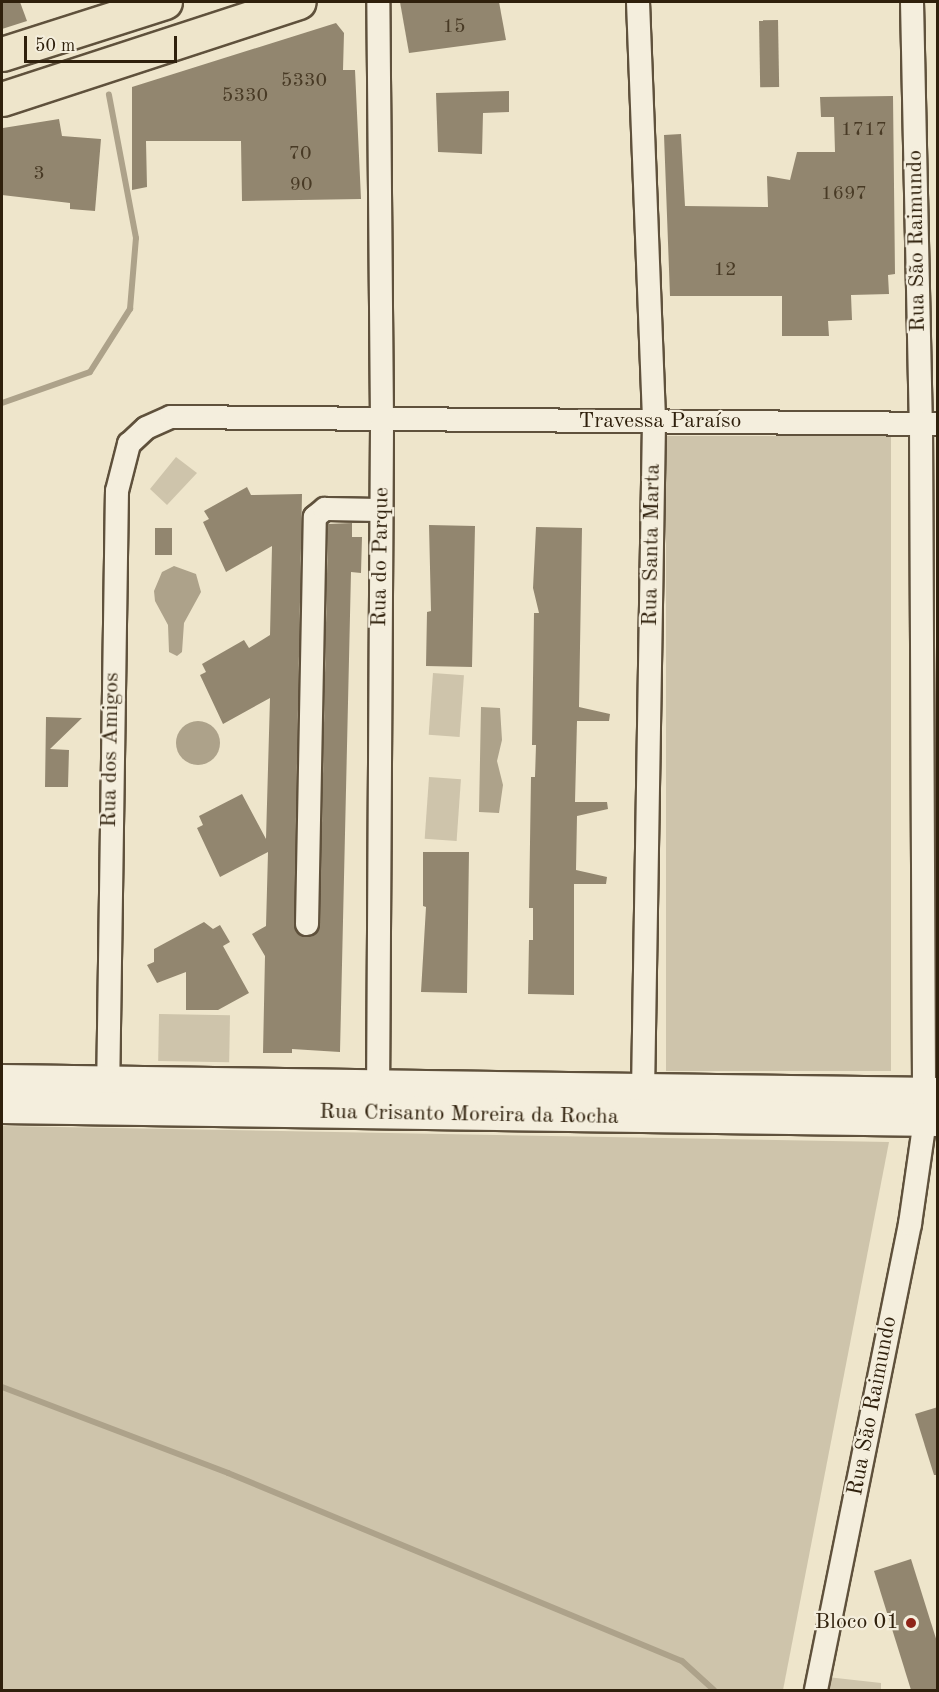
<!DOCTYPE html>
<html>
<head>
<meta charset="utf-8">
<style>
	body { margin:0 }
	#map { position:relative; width:939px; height:1692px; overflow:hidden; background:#eee5cb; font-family:"Old Standard TT",serif }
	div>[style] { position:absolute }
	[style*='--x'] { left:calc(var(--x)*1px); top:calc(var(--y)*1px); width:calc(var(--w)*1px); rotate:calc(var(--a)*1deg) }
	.green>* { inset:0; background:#cec4ab; transform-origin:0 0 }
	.water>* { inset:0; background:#ada28a }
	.round { border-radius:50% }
	.stream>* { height:6px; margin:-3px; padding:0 3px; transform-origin:3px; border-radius:3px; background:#ada28a }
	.building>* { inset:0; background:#92866f; transform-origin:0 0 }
	.roads { filter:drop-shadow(2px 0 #5f513c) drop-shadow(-2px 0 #5f513c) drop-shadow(0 2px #5f513c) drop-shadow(0 -2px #5f513c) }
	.street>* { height:22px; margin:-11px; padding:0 11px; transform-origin:11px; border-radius:11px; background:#f4eedd }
	.secondary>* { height:32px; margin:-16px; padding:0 16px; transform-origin:16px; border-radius:16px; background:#f4eedd }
	.highway>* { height:33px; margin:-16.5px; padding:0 16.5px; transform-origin:16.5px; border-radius:16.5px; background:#eee5cb }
	.dots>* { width:16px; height:16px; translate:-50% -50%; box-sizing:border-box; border:3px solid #f4eedd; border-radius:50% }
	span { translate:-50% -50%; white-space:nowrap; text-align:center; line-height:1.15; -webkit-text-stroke:4.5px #f4eedd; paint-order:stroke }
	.number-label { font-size:20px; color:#483a25 }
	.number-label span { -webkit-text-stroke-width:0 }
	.street-label { font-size:22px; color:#2f200c }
	.poi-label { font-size:22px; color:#2f200c }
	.right { translate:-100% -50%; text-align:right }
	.frame { position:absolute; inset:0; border:3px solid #2f200c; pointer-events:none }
	.scale { position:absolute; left:24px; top:36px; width:153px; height:27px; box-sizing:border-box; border:3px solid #2f200c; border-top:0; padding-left:8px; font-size:18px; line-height:21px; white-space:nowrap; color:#2f200c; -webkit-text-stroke:4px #f4eedd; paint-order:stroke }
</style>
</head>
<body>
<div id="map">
	<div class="green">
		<i style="left:666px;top:436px;width:225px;height:635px"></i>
		<i style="clip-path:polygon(176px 457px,197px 473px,167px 505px,150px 489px)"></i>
		<i style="left:433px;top:673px;width:31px;height:62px;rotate:4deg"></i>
		<i style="left:429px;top:777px;width:32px;height:62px;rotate:4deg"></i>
		<i style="left:159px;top:1014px;width:71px;height:47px;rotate:1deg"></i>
		<i style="clip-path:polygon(2px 1126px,889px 1142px,783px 1690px,2px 1690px)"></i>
		<i style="clip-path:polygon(827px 1677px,881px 1683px,881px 1690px,826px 1690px)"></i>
	</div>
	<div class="water">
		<i style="clip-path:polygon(174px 566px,196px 574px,201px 592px,184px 623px,182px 652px,177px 656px,169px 652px,168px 625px,155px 601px,154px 591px,162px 572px)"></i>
		<i style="clip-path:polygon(481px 707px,500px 708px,502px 740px,497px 761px,503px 785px,499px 813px,479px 812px)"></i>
		<i class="round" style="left:176px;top:721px;width:44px;height:44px"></i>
	</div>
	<div class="stream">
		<i style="--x:2;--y:403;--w:93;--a:-19.4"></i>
		<i style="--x:90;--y:372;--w:75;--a:-57.6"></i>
		<i style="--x:130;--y:309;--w:71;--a:-85.2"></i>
		<i style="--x:136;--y:238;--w:146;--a:-100.7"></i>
		<i style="--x:2;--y:1387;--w:242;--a:20.8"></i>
		<i style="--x:228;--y:1473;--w:491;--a:22.5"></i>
		<i style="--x:682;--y:1661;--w:43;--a:42.2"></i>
	</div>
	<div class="building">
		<i style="clip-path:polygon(2px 2px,20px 2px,27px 21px,2px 29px)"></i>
		<i style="clip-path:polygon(400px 2px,499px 2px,506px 40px,409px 53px)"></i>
		<i style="left:778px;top:20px;width:67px;height:19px;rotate:89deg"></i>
		<i style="clip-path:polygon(336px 23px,344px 33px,343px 70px,355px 70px,361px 199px,242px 201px,241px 141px,146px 141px,147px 187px,132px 190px,132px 87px)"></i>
		<i style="clip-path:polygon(509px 91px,509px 112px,483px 113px,482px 154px,438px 152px,436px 93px)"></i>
		<i style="clip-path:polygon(893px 96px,895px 274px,888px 275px,889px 294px,851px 295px,852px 320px,828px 321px,829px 336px,782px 336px,782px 296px,670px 296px,664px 135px,681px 134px,685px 206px,768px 207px,767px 176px,790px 180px,797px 152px,835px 152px,834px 117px,821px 117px,820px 97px)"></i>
		<i style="clip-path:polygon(59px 119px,62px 136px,101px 139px,95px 211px,70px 209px,70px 203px,2px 195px,3px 128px)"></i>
		<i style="clip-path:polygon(247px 487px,251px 495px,302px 494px,294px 924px,296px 931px,306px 937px,314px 935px,320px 924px,328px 524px,352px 523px,352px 537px,362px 537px,361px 573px,351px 572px,340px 1052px,292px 1049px,292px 1053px,263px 1053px,265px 956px,252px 934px,266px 926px,268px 852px,220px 877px,197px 828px,203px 825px,199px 816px,242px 794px,266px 839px,270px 698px,223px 724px,200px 675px,206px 672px,202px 664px,244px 640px,249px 648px,270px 635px,272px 546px,226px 572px,203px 522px,209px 519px,204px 511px)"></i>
		<i style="clip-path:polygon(429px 525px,475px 526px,472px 667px,426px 666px,427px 612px,431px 611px)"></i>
		<i style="clip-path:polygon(536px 527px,582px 528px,579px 707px,610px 714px,609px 721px,577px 721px,575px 802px,607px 802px,608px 809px,577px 816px,576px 870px,607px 877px,606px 884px,574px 884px,574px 995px,528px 994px,529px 940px,533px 940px,533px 908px,529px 908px,531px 777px,535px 777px,536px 745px,532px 745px,534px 613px,539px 613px,533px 588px)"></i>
		<i style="left:155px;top:528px;width:17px;height:27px"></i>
		<i style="clip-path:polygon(46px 717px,82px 718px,50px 749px,69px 750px,68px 787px,45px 787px)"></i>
		<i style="clip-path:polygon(423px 852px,469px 852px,467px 993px,421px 992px,426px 907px,423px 906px)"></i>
		<i style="clip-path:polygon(204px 922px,213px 929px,220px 925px,230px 942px,223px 946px,249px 993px,218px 1010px,186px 1010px,186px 972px,157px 983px,147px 965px,154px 962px,154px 949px)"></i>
		<i style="clip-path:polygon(938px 1407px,938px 1475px,934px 1475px,915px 1414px)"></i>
		<i style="clip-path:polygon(911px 1559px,938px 1645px,938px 1690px,911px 1690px,874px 1571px)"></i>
	</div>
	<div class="roads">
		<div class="street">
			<i style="--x:638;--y:2;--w:420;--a:87.8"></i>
			<i style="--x:654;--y:422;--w:667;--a:90.94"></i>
			<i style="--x:912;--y:2;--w:421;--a:88.8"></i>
			<i style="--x:921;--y:423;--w:670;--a:89.74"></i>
			<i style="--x:307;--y:924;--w:407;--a:-88.9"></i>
			<i style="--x:315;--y:517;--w:13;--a:-39"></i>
			<i style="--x:325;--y:509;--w:56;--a:1"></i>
			<i style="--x:108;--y:1096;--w:605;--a:-89.15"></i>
			<i style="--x:117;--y:491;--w:49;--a:-75.7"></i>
			<i style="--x:129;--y:444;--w:23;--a:-43"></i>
			<i style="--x:146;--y:428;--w:27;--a:-24"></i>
			<i style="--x:171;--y:417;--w:767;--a:0.52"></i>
			<i style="--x:378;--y:1101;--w:680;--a:-89.66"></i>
			<i style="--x:382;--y:421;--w:419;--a:-90.5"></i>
			<i style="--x:816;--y:1690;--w:475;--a:-78.6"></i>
			<i style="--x:910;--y:1224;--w:105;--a:-81.8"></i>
		</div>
		<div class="secondary">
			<i style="--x:2;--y:1081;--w:936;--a:0.8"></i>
			<i style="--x:2;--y:1107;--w:936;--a:0.8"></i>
		</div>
		<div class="highway">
			<i style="--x:2;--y:54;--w:171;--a:-17.7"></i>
			<i style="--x:2;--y:99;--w:312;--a:-18.1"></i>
		</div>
	</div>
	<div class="dots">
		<i style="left:911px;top:1623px;background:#8f2418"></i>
	</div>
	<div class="number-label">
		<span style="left:454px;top:27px">15</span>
		<span style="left:304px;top:81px">5330</span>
		<span style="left:245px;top:96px">5330</span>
		<span style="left:864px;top:130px">1717</span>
		<span style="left:300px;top:154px">70</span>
		<span style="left:39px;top:174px">3</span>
		<span style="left:301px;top:185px">90</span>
		<span style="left:844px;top:194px">1697</span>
		<span style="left:725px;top:270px">12</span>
	</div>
	<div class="street-label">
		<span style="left:917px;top:241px;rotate:-91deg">Rua São Raimundo</span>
		<span style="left:660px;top:422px">Travessa Paraíso</span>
		<span style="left:652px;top:545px;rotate:-89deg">Rua Santa Marta</span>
		<span style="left:381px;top:557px;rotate:-89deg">Rua do Parque</span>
		<span style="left:111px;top:750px;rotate:-89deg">Rua dos Amigos</span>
		<span style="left:469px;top:1115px;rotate:1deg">Rua Crisanto Moreira da Rocha</span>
		<span style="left:873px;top:1406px;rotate:-79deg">Rua São Raimundo</span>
	</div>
	<div class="poi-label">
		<span class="right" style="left:899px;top:1623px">Bloco 01</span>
	</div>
	<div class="frame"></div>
	<div class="scale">50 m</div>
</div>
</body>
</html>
